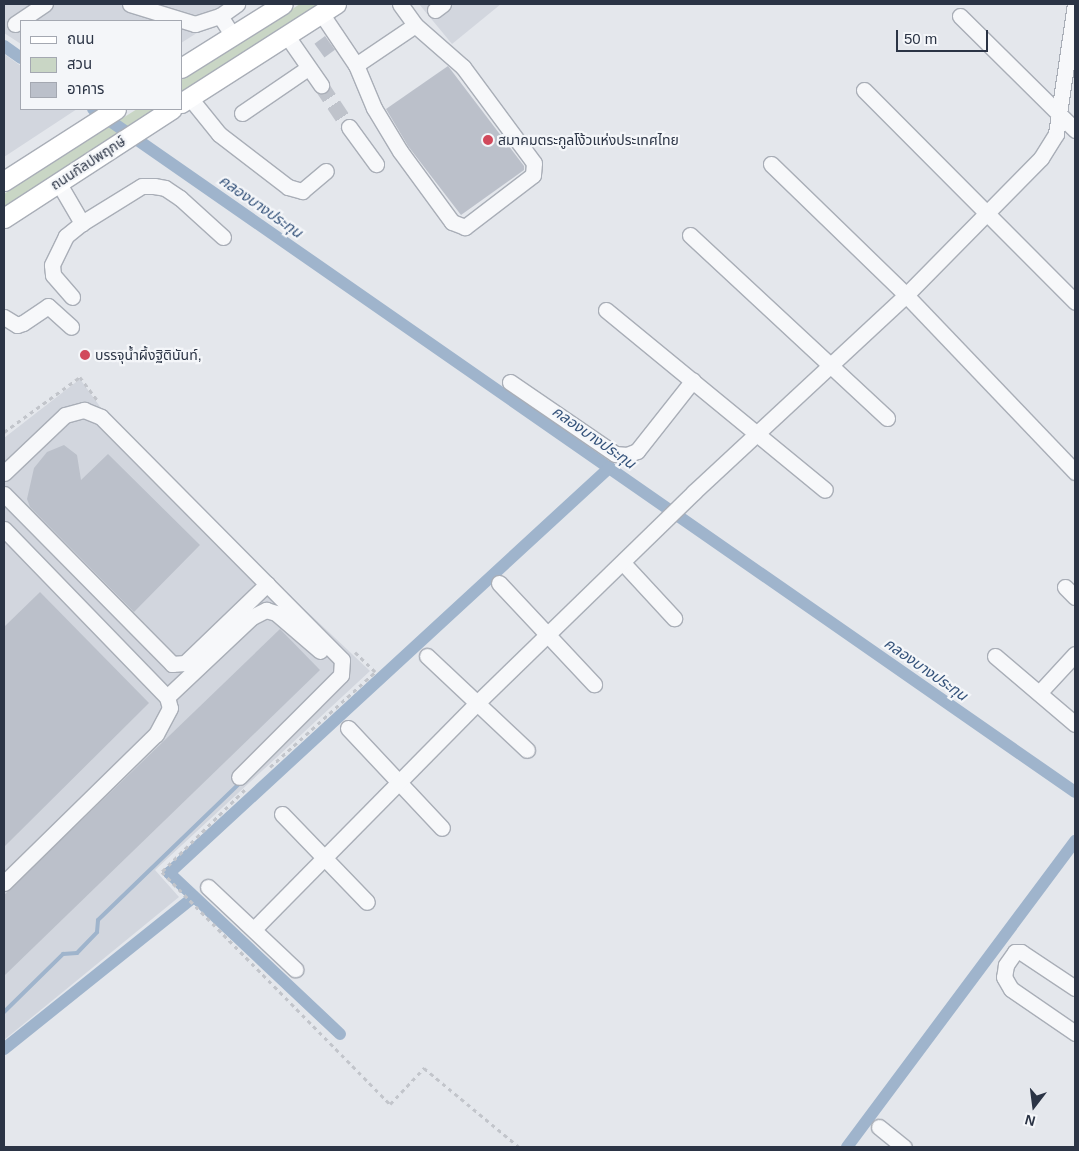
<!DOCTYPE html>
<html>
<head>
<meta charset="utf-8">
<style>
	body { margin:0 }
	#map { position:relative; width:1079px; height:1151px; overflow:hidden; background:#e4e7ec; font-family:Arial,"Noto Sans Thai",sans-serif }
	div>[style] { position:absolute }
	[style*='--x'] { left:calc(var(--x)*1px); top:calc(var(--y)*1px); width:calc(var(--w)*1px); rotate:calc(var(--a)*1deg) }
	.built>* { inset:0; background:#d2d6de }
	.green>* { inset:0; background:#c9d6c5 }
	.stream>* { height:4px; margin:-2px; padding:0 2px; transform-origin:2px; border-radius:2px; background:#9fb4cc }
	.canal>* { height:12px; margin:-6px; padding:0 6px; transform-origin:6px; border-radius:6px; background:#9fb4cc }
	.building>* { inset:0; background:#bbc0ca; transform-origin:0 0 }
	.minor-tunnel>* { height:15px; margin-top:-7.5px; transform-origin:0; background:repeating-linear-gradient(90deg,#bfc3cb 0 15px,transparent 0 23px) }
	.path>* { height:2.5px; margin-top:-1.25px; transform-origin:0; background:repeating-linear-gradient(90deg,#c2c5cb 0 4px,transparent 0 8px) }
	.roads { filter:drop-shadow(1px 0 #a9aeb7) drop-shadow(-1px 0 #a9aeb7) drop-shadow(0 1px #a9aeb7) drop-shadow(0 -1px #a9aeb7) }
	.minor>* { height:15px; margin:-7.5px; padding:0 7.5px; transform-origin:7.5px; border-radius:7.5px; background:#f7f8fa }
	.major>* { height:19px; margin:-9.5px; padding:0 9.5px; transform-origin:9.5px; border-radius:9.5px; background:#fff }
	.dots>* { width:14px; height:14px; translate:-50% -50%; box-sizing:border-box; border:2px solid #f4f6f9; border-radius:50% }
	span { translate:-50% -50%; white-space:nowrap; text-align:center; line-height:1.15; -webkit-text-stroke:4.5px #f4f6f9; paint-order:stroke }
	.poi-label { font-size:14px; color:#2b3445 }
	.left { translate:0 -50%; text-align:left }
	.street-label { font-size:14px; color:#2b3445 }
	.water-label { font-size:15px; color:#34527a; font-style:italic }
	.frame { position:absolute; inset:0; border:5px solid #2b3445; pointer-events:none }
	.legend { position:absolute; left:20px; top:20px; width:162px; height:90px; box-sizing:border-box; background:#f4f6f9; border:1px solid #a4a8b1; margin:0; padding:6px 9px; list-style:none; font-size:15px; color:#2b3445 }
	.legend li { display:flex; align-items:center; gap:10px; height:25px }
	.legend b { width:25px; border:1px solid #a4a8b1 }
	.north { position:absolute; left:1009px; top:1081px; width:50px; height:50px; -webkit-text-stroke:4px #f4f6f9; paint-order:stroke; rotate:195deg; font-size:14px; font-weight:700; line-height:20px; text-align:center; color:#2b3445 }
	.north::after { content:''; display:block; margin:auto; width:18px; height:22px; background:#2b3445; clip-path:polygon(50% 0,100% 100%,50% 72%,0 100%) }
	.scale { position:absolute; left:896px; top:30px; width:92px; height:22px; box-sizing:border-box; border:2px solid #2b3445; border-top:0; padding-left:6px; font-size:15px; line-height:18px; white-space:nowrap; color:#2b3445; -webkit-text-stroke:4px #f4f6f9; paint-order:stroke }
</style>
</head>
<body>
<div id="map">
	<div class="built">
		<i style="clip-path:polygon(4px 4px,243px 4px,181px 43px,181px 21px,21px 21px,21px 44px,4px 33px)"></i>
		<i style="clip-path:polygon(419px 4px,501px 4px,452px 44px)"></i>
		<i style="clip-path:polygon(4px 54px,21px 66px,21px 109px,77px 109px,4px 157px)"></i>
		<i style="clip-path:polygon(80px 379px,122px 437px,370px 671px,155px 870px,179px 897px,4px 1040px,4px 438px)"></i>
	</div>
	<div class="green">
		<i style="clip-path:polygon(300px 4px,320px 4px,181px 93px,181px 80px)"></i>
		<i style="clip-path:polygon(137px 109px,157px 109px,4px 207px,4px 194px)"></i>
	</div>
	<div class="stream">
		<i style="--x:4;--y:1012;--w:83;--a:-44.5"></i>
		<i style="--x:63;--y:954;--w:14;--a:-4"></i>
		<i style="--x:77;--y:953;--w:29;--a:-46"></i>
		<i style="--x:97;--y:932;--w:12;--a:-85"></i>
		<i style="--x:98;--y:920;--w:199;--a:-44"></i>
	</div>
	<div class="canal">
		<i style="--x:4;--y:46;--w:21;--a:35"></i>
		<i style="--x:93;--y:109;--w:1196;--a:34.82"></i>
		<i style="--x:340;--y:1034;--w:235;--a:-136.7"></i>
		<i style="--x:169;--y:873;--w:599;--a:-42.63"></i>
		<i style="--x:4;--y:1049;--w:243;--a:-38.7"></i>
		<i style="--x:847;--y:1147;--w:382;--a:-53.3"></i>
	</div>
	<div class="building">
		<i style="left:325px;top:36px;width:17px;height:13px;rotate:54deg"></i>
		<i style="clip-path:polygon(448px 66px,524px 166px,524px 170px,461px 215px,408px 146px,386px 109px)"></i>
		<i style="clip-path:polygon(64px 445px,77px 455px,81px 480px,108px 454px,200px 545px,134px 612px,30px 507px,27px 499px,34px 468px,47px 452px)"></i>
		<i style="clip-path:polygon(40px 592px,149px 703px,4px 847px,4px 627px)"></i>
		<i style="clip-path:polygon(280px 629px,320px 670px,4px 976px,4px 895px)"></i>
	</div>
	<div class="minor-tunnel">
		<i style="--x:321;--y:85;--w:50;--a:56.3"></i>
	</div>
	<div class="path">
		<i style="--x:4;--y:432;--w:94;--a:-35.9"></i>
		<i style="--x:80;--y:377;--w:30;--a:53"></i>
		<i style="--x:270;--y:767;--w:142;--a:-42.1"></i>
		<i style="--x:375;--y:672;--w:28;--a:-136"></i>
		<i style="--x:245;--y:790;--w:117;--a:135.3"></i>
		<i style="--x:162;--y:872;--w:325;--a:45.5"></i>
		<i style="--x:390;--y:1104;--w:50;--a:-46.6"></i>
		<i style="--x:424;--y:1068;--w:124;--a:39.7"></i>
	</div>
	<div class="roads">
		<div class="minor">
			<i style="--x:130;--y:4;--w:68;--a:17.1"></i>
			<i style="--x:195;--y:24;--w:26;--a:-18"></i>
			<i style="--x:400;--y:4;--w:26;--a:54"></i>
			<i style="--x:415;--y:25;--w:64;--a:41.2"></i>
			<i style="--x:463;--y:67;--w:119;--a:53.5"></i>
			<i style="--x:534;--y:163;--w:12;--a:95"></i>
			<i style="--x:533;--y:175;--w:86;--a:142.6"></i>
			<i style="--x:465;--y:227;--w:14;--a:-159"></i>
			<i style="--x:452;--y:222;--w:88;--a:-126.2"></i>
			<i style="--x:400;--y:151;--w:50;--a:-121.2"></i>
			<i style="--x:374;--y:108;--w:47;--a:-112.7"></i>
			<i style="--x:356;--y:65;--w:71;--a:-34.1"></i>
			<i style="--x:435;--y:10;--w:10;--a:-37"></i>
			<i style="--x:321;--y:13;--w:63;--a:56.1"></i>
			<i style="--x:960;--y:16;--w:162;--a:44.7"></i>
			<i style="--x:15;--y:24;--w:36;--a:-34"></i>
			<i style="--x:233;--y:36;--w:24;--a:-123"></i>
			<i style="--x:220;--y:16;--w:21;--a:-35"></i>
			<i style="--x:287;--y:36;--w:60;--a:55.2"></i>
			<i style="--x:864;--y:90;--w:299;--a:45.1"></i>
			<i style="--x:190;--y:98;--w:46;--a:51.1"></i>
			<i style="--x:219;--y:134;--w:87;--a:37.5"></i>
			<i style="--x:288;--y:187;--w:15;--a:16"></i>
			<i style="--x:302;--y:191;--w:31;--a:-40"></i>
			<i style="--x:242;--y:113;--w:80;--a:-34.3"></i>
			<i style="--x:349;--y:127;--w:46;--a:53.9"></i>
			<i style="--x:771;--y:164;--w:188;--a:44.1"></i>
			<i style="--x:906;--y:295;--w:245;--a:46.3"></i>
			<i style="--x:58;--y:182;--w:48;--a:59.7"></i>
			<i style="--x:82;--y:223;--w:21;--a:141"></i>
			<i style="--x:66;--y:236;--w:32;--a:116"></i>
			<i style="--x:52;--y:265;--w:10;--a:84"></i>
			<i style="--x:53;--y:275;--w:29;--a:49"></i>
			<i style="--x:82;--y:223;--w:70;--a:-31.7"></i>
			<i style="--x:142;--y:186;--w:12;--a:0"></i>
			<i style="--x:154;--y:186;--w:11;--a:10"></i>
			<i style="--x:165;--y:188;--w:18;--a:34"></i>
			<i style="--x:180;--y:198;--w:58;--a:42.2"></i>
			<i style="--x:690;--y:235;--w:269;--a:42.9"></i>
			<i style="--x:606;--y:310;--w:283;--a:39.4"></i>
			<i style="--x:4;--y:317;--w:15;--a:32"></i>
			<i style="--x:17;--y:325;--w:6;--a:-18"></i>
			<i style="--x:23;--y:323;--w:30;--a:-34"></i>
			<i style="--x:48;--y:306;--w:31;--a:42"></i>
			<i style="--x:510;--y:382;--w:127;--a:34.4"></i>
			<i style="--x:615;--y:454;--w:12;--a:5"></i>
			<i style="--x:627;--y:455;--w:11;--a:-22"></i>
			<i style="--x:637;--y:451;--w:90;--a:-51.7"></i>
			<i style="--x:4;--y:473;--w:84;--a:-43.6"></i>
			<i style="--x:65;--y:415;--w:20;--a:-15"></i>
			<i style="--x:84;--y:410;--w:18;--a:22"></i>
			<i style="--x:101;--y:417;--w:342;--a:45.2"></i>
			<i style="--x:342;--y:660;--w:15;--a:94"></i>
			<i style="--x:341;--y:675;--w:144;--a:135"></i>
			<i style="--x:4;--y:494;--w:239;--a:45.3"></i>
			<i style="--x:172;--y:664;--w:13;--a:-4"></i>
			<i style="--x:185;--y:663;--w:114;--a:-43.9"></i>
			<i style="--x:4;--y:529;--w:234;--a:45.9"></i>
			<i style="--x:167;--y:697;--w:11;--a:75"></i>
			<i style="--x:170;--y:708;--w:30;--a:118"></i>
			<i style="--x:156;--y:734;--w:213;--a:135.6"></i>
			<i style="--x:624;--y:564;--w:74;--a:47.2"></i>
			<i style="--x:499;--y:583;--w:139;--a:46.8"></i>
			<i style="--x:1065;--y:587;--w:14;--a:45"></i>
			<i style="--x:427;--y:656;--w:137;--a:43.2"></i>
			<i style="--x:995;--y:656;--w:105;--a:40.4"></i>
			<i style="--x:1039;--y:693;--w:53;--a:-47.3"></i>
			<i style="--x:167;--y:697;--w:117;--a:-43.3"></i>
			<i style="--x:252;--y:617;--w:16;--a:-27"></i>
			<i style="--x:266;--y:610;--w:10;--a:17"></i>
			<i style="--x:276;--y:613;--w:58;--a:40.8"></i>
			<i style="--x:348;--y:728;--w:137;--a:46.8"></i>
			<i style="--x:282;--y:814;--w:122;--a:46"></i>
			<i style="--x:208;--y:887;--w:120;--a:43.3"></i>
			<i style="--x:254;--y:929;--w:316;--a:-45.4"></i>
			<i style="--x:476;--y:704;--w:304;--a:-44.2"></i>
			<i style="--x:694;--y:492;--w:289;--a:-42.9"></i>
			<i style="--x:906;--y:295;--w:192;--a:-45.4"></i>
			<i style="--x:1041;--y:158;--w:28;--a:-58"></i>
			<i style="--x:1056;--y:134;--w:131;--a:-81.7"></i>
			<i style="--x:1075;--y:988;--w:65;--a:-146.3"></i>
			<i style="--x:1021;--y:952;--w:6;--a:180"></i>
			<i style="--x:1015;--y:952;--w:16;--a:125"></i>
			<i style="--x:1006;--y:965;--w:12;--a:99"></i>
			<i style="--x:1004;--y:977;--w:14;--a:60"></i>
			<i style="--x:1011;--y:989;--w:78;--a:34.5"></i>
			<i style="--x:879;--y:1127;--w:32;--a:39"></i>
		</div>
		<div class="major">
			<i style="--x:181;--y:68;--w:120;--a:-32.1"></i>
			<i style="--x:181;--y:103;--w:184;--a:-32.6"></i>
			<i style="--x:4;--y:181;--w:133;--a:-32.7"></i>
			<i style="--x:4;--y:218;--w:200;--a:-33"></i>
		</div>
	</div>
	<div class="dots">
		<i style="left:488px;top:140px;background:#d1495b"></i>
		<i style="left:85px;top:355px;background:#d1495b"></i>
	</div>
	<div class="poi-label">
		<span class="left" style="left:498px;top:140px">สมาคมตระกูลโง้วแห่งประเทศไทย</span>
		<span class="left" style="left:95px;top:355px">บรรจุน้ำผึ้งฐิตินันท์,</span>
	</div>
	<div class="street-label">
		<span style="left:88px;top:163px;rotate:-33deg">ถนนกัลปพฤกษ์</span>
	</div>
	<div class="water-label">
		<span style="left:261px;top:206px;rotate:35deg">คลองบางประทุน</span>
		<span style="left:594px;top:437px;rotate:35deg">คลองบางประทุน</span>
		<span style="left:926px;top:669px;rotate:35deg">คลองบางประทุน</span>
	</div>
	<div class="frame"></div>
	<ul class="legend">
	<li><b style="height:6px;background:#fff"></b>ถนน</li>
	<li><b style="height:14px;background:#c9d6c5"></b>สวน</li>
	<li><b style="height:14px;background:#bbc0ca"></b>อาคาร</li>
	</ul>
	<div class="north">N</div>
	<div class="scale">50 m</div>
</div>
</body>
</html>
